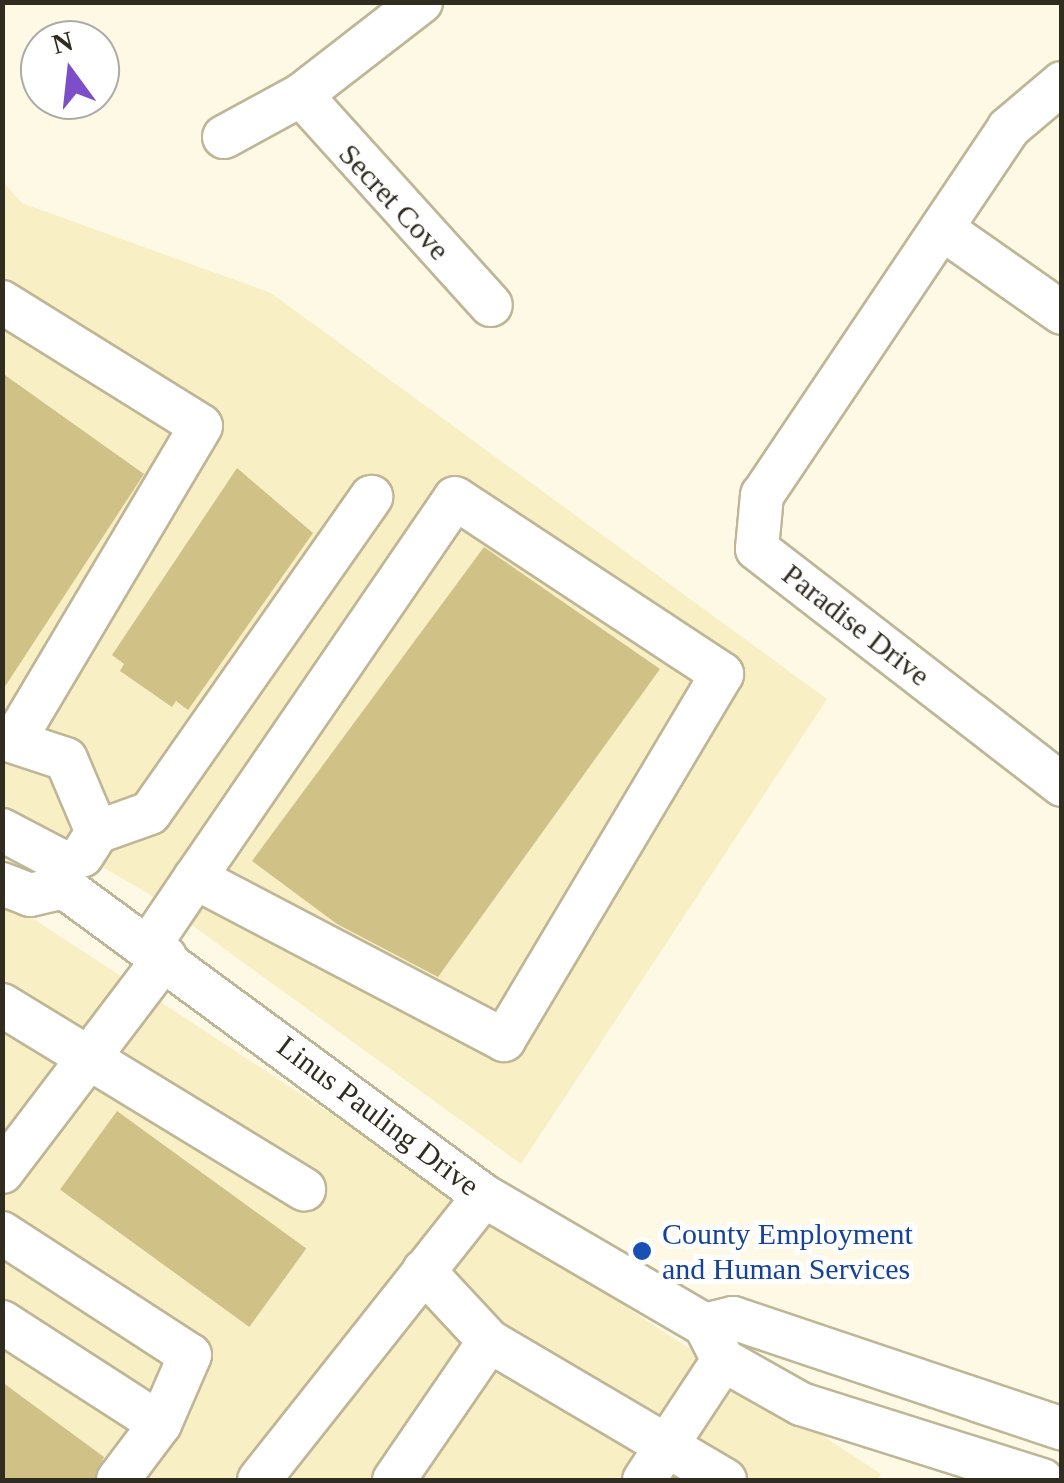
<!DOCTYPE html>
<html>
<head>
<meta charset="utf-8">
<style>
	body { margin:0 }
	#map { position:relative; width:1064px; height:1483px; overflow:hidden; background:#fef9e5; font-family:Georgia,serif }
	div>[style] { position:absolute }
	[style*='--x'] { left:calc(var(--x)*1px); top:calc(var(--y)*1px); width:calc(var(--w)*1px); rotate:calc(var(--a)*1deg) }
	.built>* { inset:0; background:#f9efc5 }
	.building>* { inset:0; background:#d0c187; transform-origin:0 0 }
	.roads { filter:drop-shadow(2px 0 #beb696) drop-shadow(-2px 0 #beb696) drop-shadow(0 2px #beb696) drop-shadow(0 -2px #beb696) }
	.minor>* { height:42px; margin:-21px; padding:0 21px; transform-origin:21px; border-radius:21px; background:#fff }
	.dots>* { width:28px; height:28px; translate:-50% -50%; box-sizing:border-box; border:5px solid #fff; border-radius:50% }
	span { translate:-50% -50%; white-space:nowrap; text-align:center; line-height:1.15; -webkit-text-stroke:10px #fff; paint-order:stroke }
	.street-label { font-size:30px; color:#302d20 }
	.transit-label { font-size:30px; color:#164399 }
	.left { translate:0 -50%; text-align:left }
	.frame { position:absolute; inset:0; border:5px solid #302d20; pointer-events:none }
	.north { position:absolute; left:20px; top:20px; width:100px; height:100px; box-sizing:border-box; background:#fff; border:2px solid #acaba6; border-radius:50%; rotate:345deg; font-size:28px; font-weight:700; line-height:40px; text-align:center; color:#302d20 }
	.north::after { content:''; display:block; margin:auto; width:35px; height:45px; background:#7c4fc8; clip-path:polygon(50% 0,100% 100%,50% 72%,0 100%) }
</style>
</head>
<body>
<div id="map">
	<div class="built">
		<i style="clip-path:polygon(2px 181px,22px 203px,271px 293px,827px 699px,521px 1164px,149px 894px,3px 809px)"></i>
		<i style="clip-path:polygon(2px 906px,23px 912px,881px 1474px,877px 1480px,3px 1480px)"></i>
	</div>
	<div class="building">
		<i style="clip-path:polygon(2px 373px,144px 474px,2px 691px)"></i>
		<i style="clip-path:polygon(237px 468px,313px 533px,188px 710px,176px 701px,172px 707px,120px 671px,124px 664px,112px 655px)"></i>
		<i style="clip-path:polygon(484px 547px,660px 669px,438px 977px,337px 924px,252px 861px)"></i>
		<i style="left:117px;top:1111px;width:234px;height:97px;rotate:36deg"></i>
		<i style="clip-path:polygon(2px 1382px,104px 1457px,94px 1480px,2px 1480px)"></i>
	</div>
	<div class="roads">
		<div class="minor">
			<i style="--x:1062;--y:83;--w:70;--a:139.7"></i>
			<i style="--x:1009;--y:128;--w:442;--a:123.9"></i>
			<i style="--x:762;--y:495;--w:54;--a:95.3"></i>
			<i style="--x:757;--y:549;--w:386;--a:37.7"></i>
			<i style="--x:301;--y:95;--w:283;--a:47.9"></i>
			<i style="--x:224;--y:137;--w:88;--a:-28.6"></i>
			<i style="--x:301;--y:95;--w:152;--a:-37.8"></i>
			<i style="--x:944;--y:230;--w:144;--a:35.1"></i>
			<i style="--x:2;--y:302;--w:234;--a:31.9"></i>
			<i style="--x:201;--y:426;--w:366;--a:120.7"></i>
			<i style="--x:2;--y:738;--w:67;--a:18.2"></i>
			<i style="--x:66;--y:759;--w:79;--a:67"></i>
			<i style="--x:97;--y:832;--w:28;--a:122"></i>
			<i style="--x:2;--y:830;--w:62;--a:27.8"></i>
			<i style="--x:57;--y:859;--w:29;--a:76"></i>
			<i style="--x:64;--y:887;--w:521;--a:36.34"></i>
			<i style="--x:484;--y:1196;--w:256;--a:30.3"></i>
			<i style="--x:705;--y:1325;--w:39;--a:63"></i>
			<i style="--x:723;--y:1360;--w:90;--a:29.4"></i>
			<i style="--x:801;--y:1404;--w:253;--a:17.5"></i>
			<i style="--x:97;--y:832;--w:56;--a:-19.7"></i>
			<i style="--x:150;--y:813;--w:386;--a:-55"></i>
			<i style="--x:2;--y:884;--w:30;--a:21"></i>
			<i style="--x:30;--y:895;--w:35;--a:-13"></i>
			<i style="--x:149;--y:946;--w:82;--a:-55.9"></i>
			<i style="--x:195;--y:878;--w:460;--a:-55.6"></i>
			<i style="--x:455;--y:498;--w:320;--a:33.4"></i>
			<i style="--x:722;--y:674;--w:426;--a:120.8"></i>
			<i style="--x:504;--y:1040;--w:349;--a:-152.3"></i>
			<i style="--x:2;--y:1005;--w:354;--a:31.4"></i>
			<i style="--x:2;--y:1172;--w:270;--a:-52.8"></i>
			<i style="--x:2;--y:1233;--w:224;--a:33"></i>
			<i style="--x:190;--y:1355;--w:75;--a:113.5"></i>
			<i style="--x:160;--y:1424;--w:70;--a:126.9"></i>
			<i style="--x:2;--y:1322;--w:188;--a:32.8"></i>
			<i style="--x:705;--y:1325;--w:29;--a:-14"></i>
			<i style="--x:733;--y:1318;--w:347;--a:18.6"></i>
			<i style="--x:489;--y:1341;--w:274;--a:30.5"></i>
			<i style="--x:259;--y:1480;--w:362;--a:-51.6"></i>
			<i style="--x:394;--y:1480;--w:168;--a:-55.6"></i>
			<i style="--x:489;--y:1341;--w:96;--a:-132.9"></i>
			<i style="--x:644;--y:1480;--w:144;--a:-56.6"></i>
		</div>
	</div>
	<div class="dots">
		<i style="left:642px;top:1251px;background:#1a4fb4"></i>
	</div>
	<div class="street-label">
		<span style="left:394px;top:202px;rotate:47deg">Secret Cove</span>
		<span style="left:856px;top:625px;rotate:38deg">Paradise Drive</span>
		<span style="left:378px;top:1116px;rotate:37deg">Linus Pauling Drive</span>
	</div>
	<div class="transit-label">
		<span class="left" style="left:662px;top:1251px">County Employment<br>and Human Services</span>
	</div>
	<div class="frame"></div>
	<div class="north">N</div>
</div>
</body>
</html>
